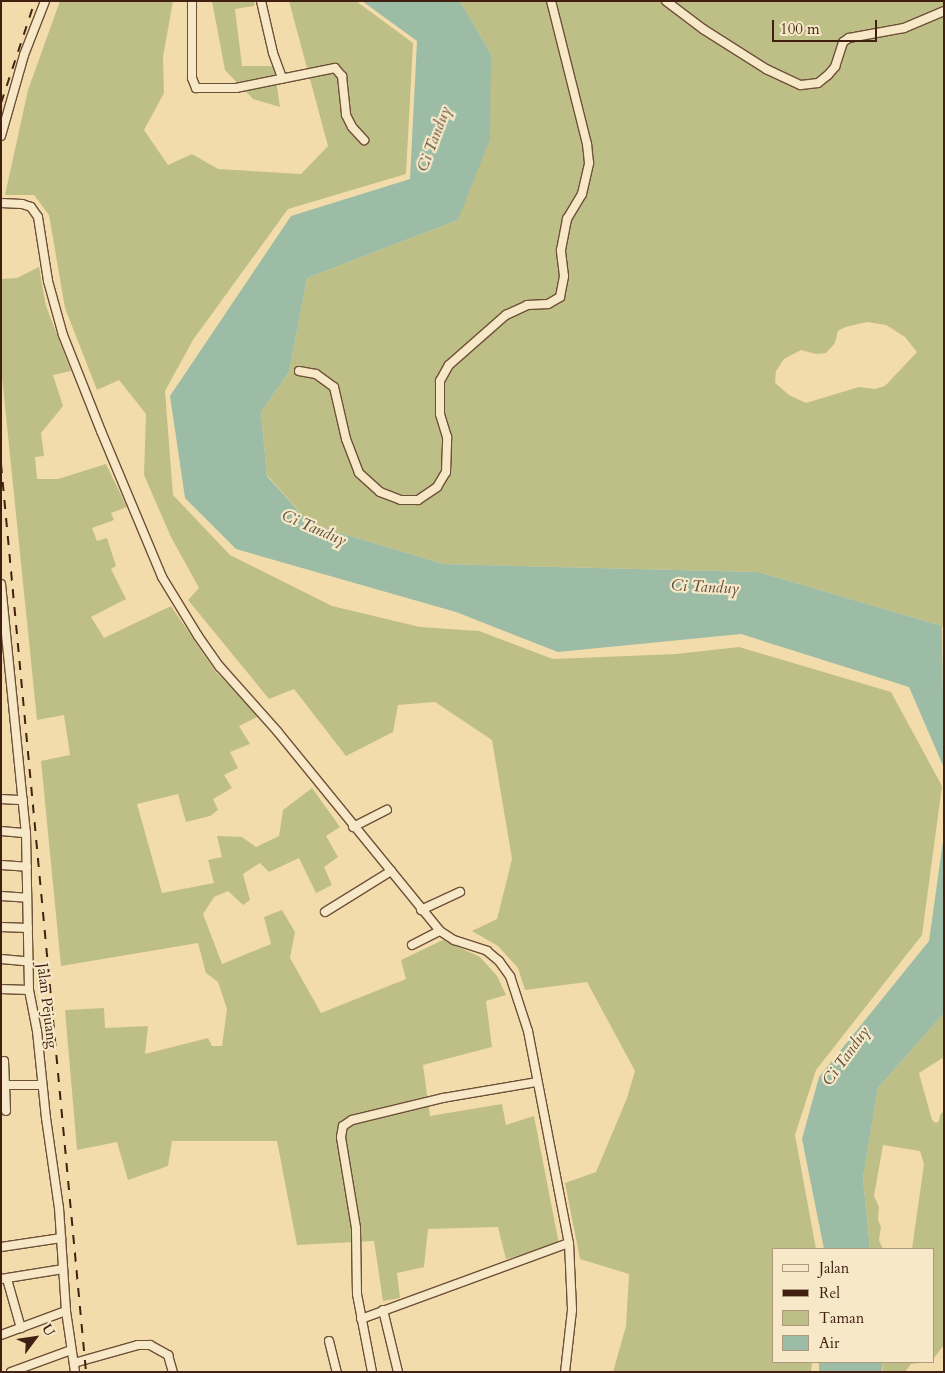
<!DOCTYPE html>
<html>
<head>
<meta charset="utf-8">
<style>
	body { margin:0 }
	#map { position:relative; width:945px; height:1373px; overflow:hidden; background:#f3dcab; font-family:Cardo,serif }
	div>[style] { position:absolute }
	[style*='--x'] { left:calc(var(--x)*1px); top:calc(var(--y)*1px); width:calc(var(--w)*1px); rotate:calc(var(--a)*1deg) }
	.green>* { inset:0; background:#bebf87 }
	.water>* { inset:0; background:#9cbca6; transform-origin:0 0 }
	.roads { filter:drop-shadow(1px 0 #6e4f38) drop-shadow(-1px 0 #6e4f38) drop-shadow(0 1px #6e4f38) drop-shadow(0 -1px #6e4f38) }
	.street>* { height:8px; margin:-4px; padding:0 4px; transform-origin:4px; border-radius:4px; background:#f7e8c8 }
	.rail>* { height:2px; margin-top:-1px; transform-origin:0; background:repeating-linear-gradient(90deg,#412012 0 9px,transparent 0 18px) }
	span { translate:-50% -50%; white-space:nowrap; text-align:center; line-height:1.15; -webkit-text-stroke:4.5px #f7e8c8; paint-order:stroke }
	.street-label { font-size:15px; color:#412012 }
	.water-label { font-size:16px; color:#5c4f3e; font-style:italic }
	.frame { position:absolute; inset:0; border:2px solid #412012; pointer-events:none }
	.legend { position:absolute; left:772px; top:1248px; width:162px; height:115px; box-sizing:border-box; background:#f7e8c8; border:1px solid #ae987f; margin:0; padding:6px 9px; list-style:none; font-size:15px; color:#412012 }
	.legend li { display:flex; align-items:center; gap:10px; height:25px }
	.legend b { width:25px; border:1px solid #ae987f }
	.north { position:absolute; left:10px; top:1313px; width:50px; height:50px; -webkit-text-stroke:4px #f7e8c8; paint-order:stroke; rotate:59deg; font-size:14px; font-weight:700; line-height:20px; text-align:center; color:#412012 }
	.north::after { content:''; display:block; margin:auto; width:18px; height:22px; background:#412012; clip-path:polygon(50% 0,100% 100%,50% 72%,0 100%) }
	.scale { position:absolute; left:772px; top:20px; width:105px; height:22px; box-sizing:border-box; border:2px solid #412012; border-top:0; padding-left:6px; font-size:15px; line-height:18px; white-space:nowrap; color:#412012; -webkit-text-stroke:4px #f7e8c8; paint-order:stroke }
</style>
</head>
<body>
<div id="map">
	<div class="green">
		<i style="clip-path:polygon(60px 1px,173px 1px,163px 57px,164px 93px,144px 130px,168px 165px,192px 154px,218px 169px,301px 174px,328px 146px,289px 1px,356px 1px,413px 43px,406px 174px,288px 209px,193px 340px,165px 391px,173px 495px,230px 555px,332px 606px,420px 627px,479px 631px,553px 659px,676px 654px,739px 647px,891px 692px,942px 786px,922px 935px,816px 1070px,795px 1135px,816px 1249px,774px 1249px,774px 1362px,812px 1362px,811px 1372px,613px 1372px,626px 1326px,629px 1274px,580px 1259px,565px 1183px,596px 1172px,627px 1098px,635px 1071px,587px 982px,525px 990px,518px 968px,498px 946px,472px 931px,497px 919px,512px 859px,492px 740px,435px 702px,398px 705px,393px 732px,346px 756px,294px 689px,269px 699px,188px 600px,199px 588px,171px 537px,144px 475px,146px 414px,119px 380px,97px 390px,65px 308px,49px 215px,34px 195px,5px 195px,28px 90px)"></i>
		<i style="clip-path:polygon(212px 1px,255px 1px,254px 6px,235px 9px,242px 66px,274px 66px,280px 107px,253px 99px,225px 70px)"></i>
		<i style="clip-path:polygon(evenodd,460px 1px,944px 1px,944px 629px,942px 626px,759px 572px,444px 564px,310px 524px,267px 475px,261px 412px,289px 372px,307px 278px,458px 220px,491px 54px,460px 1px,867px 322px,886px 325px,905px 337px,917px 352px,885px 386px,875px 389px,859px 387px,806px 403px,789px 395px,775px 383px,776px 371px,784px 359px,801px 350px,816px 354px,826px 353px,835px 343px,838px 331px,845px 327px,867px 322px)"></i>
		<i style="clip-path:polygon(39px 267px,46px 306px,71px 371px,53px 375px,63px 406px,41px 433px,44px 456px,35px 457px,37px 479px,58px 479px,106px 464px,127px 507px,111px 513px,114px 520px,92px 528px,97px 541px,107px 538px,116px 566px,111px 569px,126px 599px,91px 617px,104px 638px,171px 606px,215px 671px,259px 716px,239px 726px,250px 744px,230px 752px,238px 768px,224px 775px,232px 788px,213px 799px,218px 810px,210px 816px,186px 822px,178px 794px,137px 804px,162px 893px,214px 883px,208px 860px,222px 857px,217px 836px,242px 837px,256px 847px,279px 836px,283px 810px,312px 788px,340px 827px,326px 836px,338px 857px,324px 867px,332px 885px,316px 893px,299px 858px,269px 872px,260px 863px,243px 874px,250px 900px,243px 905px,228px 891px,214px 897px,203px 914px,222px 964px,271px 944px,264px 917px,282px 910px,295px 932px,290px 958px,321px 1013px,406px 979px,401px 960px,443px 940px,480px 957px,497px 976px,506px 995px,486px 1001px,492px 1047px,423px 1065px,430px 1116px,502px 1104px,506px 1125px,534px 1116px,559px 1244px,506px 1259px,498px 1227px,428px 1229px,424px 1267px,397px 1273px,400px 1298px,383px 1301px,374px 1241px,297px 1245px,277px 1141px,172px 1141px,168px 1166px,128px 1180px,117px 1142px,77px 1150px,65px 1010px,104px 1008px,105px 1028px,148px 1026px,145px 1054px,208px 1038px,212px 1046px,222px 1046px,227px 1009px,218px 982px,206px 973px,198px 943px,61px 966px,41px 761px,70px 755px,64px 715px,37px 720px,1px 367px,1px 279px,17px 278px)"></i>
		<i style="clip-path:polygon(944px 1013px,944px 1057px,919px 1073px,932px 1120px,936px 1123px,939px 1121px,940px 1115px,944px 1111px,944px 1345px,934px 1358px,934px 1249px,912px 1249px,924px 1164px,920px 1151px,883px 1145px,874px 1196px,879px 1207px,878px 1220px,881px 1227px,879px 1240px,883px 1249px,870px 1249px,863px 1178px,878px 1088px)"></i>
		<i style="clip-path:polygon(882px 1362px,928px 1362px,911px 1364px,905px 1372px,883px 1372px)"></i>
	</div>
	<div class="water">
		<i style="clip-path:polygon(362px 1px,460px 1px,491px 54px,490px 139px,458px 220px,307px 278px,289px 372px,261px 412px,267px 476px,310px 524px,444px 564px,759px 572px,942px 626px,944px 768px,909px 687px,741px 634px,558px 652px,456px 612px,236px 549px,185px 498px,170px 396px,291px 216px,410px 179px,417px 41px)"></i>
		<i style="clip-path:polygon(944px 834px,944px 1013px,878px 1088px,863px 1178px,870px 1249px,824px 1249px,802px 1139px,819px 1077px,929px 941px)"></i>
		<i style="left:819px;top:1362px;width:63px;height:10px"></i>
	</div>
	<div class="roads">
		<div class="street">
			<i style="--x:192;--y:1;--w:77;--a:90"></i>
			<i style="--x:192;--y:78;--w:11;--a:68"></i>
			<i style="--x:196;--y:88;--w:40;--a:0"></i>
			<i style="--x:236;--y:88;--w:101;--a:-11.4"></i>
			<i style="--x:335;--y:68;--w:11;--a:49"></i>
			<i style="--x:342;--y:76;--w:39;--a:84"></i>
			<i style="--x:346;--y:115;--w:13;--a:63"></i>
			<i style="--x:352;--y:127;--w:18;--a:47"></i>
			<i style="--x:261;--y:1;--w:53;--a:77"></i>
			<i style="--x:273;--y:53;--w:27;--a:70"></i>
			<i style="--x:666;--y:1;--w:46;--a:37.1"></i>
			<i style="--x:703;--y:29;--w:75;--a:32.4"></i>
			<i style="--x:766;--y:69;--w:38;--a:25"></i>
			<i style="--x:801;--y:85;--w:17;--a:-7"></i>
			<i style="--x:818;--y:83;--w:13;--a:-39"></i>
			<i style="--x:828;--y:75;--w:11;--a:-49"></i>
			<i style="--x:835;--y:67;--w:26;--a:-72"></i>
			<i style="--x:843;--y:42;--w:7;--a:-34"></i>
			<i style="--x:849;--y:38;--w:56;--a:-10.3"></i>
			<i style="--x:904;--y:28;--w:43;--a:-23"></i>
			<i style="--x:1;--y:136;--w:84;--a:-74.1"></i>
			<i style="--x:24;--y:55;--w:58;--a:-68.7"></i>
			<i style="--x:1;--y:203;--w:21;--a:3"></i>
			<i style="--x:22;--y:204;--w:9;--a:18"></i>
			<i style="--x:31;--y:207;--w:12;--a:55"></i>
			<i style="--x:38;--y:217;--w:65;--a:81.1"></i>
			<i style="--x:48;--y:281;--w:56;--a:74.5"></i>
			<i style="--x:63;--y:335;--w:103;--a:68.4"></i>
			<i style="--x:101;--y:431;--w:158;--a:67.3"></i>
			<i style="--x:162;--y:577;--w:69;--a:58.6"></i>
			<i style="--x:198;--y:636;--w:38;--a:55"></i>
			<i style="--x:220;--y:667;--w:86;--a:48.3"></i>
			<i style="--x:277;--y:731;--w:258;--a:50.8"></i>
			<i style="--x:440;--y:931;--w:17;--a:33"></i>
			<i style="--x:454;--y:940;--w:35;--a:18"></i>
			<i style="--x:487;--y:951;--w:16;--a:40"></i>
			<i style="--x:499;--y:961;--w:19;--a:54"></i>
			<i style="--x:510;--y:976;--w:58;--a:71.9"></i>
			<i style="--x:528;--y:1031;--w:216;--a:79.1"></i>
			<i style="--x:569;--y:1243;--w:67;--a:87.4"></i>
			<i style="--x:572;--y:1310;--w:62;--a:96.4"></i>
			<i style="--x:299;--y:371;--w:17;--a:10"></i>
			<i style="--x:316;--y:374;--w:22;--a:36"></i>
			<i style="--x:334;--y:387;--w:53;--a:77"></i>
			<i style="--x:346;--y:439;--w:36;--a:69"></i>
			<i style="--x:359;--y:473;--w:28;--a:42"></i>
			<i style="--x:380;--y:492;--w:22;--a:21"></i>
			<i style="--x:401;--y:500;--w:17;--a:0"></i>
			<i style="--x:418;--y:500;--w:23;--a:-34"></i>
			<i style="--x:437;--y:487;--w:17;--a:-59"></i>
			<i style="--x:446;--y:472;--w:35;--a:-88"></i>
			<i style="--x:447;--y:437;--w:24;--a:-107"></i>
			<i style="--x:440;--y:414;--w:33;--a:-90"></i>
			<i style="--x:440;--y:381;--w:18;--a:-61"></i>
			<i style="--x:449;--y:365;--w:76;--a:-41.3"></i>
			<i style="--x:506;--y:315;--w:23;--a:-25"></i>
			<i style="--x:527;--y:305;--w:21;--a:-3"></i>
			<i style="--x:548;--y:304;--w:14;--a:-30"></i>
			<i style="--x:560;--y:297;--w:21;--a:-79"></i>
			<i style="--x:564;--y:276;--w:26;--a:-97"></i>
			<i style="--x:561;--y:250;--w:32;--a:-79"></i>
			<i style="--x:567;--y:219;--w:29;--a:-59"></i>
			<i style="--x:582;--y:194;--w:32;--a:-77"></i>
			<i style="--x:589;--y:163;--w:19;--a:-96"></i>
			<i style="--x:587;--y:144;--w:147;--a:-104.1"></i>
			<i style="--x:1;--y:584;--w:250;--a:84.3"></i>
			<i style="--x:26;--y:833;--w:157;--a:88.9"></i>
			<i style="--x:29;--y:990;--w:42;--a:79"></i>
			<i style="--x:37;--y:1031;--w:87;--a:84.1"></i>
			<i style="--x:46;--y:1118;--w:91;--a:81.8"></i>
			<i style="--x:59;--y:1208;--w:103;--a:86.1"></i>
			<i style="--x:66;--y:1311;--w:62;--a:81.6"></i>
			<i style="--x:1;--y:799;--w:22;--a:3"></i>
			<i style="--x:353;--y:827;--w:38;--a:-27"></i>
			<i style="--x:1;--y:831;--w:25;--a:5"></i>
			<i style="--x:1;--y:865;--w:26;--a:4"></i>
			<i style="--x:1;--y:896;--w:26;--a:4"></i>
			<i style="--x:421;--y:910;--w:43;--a:-24.8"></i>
			<i style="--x:325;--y:912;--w:78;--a:-31.8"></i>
			<i style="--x:1;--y:927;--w:27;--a:2"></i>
			<i style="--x:412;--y:945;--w:31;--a:-27"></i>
			<i style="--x:1;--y:959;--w:25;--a:5"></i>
			<i style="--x:1;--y:989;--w:28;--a:2"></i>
			<i style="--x:4;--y:1061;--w:50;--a:87.7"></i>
			<i style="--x:1;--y:1085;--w:41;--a:0"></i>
			<i style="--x:1;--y:1247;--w:61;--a:-8.5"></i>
			<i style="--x:1;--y:1279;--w:63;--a:-9.2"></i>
			<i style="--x:7;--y:1279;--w:51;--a:74.1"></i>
			<i style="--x:383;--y:1310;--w:64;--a:76.4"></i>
			<i style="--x:361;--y:1319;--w:221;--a:-20.1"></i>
			<i style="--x:1;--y:1335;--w:69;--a:-20.3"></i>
			<i style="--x:329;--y:1341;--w:32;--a:76"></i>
			<i style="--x:74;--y:1363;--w:66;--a:-15.7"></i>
			<i style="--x:138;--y:1345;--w:12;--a:0"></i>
			<i style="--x:150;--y:1345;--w:21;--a:29"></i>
			<i style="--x:168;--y:1355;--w:18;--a:74"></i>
			<i style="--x:11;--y:1372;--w:64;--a:-20.1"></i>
			<i style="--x:372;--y:1372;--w:79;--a:-100.9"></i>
			<i style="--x:357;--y:1294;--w:66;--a:-90.9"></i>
			<i style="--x:356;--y:1228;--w:92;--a:-99.4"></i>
			<i style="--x:341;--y:1137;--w:11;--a:-80"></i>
			<i style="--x:343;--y:1126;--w:11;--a:-34"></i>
			<i style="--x:352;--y:1120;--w:94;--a:-13.6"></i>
			<i style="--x:443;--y:1098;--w:95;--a:-9.7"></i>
		</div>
	</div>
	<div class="rail">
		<i style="--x:1;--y:103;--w:108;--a:-71.6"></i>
		<i style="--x:1;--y:464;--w:912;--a:84.65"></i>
	</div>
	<div class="street-label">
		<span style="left:47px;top:1006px;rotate:83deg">Jalan Pejuang</span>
	</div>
	<div class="water-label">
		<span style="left:434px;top:139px;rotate:-69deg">Ci Tanduy</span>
		<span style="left:314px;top:528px;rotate:23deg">Ci Tanduy</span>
		<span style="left:705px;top:587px;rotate:3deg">Ci Tanduy</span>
		<span style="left:846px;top:1056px;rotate:-54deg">Ci Tanduy</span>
	</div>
	<div class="frame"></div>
	<ul class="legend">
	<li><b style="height:6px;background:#f7e8c8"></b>Jalan</li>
	<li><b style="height:6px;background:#412012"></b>Rel</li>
	<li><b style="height:14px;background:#bebf87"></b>Taman</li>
	<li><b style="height:14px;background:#9cbca6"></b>Air</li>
	</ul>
	<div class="north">U</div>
	<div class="scale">100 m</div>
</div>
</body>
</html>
